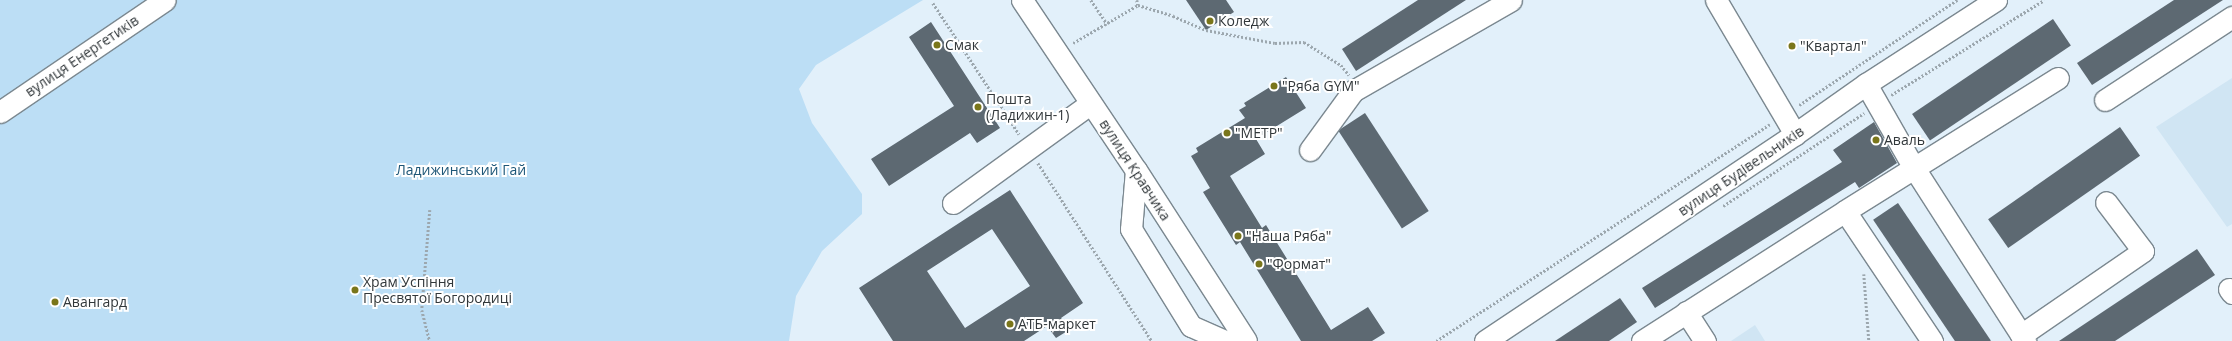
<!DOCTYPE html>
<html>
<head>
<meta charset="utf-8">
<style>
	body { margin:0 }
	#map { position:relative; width:2232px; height:341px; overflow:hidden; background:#e2f0fa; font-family:"Open Sans",sans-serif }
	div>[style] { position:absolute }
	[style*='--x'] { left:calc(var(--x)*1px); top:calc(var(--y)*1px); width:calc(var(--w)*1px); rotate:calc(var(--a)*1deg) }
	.built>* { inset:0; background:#d0e5f3 }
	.green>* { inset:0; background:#bcdef5 }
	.building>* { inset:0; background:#5d6972; transform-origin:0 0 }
	.path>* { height:2.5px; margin-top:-1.25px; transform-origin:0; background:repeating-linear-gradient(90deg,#9ca7ae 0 2px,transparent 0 4px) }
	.roads { filter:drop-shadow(1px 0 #7b8890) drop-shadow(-1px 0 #7b8890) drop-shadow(0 1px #7b8890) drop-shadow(0 -1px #7b8890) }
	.minor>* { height:21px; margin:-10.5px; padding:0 10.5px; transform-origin:10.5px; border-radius:10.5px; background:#fff }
	.dots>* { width:11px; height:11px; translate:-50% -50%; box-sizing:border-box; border:2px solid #fff; border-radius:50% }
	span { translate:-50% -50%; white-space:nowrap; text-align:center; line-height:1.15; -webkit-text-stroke:4px #fff; paint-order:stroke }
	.poi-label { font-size:14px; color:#31373a }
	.left { translate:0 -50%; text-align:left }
	.street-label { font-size:14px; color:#31373a }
	.park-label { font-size:14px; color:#1d5677 }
</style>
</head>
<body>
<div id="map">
	<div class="built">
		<i style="clip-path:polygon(2232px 78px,2232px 224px,2227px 227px,2156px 127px)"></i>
		<i style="clip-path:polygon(1755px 325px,1765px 341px,1731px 341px)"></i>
	</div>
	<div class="green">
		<i style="clip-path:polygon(0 0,923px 0,816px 65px,799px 89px,812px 123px,862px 194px,862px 214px,822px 251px,796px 296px,789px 341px,0 341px)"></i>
	</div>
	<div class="building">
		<i style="clip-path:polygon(1186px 0,1226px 0,1234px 12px,1206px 30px)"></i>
		<i style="clip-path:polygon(1418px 0,1466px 0,1356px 71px,1342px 49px)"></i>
		<i style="clip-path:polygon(2174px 0,2223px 0,2092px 85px,2077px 63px)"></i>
		<i style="left:2053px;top:19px;width:32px;height:170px;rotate:56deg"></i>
		<i style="clip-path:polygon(931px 22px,1000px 128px,977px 143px,970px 133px,889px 186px,871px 159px,954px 106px,909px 37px)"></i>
		<i style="clip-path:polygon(1286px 77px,1306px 108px,1256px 139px,1265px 154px,1230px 176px,1262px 228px,1266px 225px,1331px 330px,1368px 307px,1385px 333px,1372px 341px,1301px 341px,1240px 242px,1236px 245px,1203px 192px,1210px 188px,1191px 156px,1198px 152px,1196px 148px,1245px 118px,1239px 110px,1246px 106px,1244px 103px)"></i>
		<i style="left:1365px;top:113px;width:117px;height:32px;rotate:57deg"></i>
		<i style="clip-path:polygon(1874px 122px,1897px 163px,1859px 188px,1855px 182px,1655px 308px,1642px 288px,1842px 162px,1833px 150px)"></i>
		<i style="left:2120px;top:127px;width:35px;height:161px;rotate:55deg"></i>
		<i style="clip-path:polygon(evenodd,1010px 190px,1083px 303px,1061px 318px,1069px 330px,1056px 338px,1047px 326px,1024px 341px,893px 341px,859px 288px,1010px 190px,992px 229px,1030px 286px,965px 328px,927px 271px,992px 229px)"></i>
		<i style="left:1898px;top:203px;width:166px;height:30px;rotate:56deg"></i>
		<i style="clip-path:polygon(2197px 249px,2215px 275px,2115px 341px,2059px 341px)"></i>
		<i style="clip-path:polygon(1620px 298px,1637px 322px,1609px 341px,1555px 341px)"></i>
	</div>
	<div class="path">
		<i style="--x:1091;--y:0;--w:29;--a:56"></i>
		<i style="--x:1137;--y:0;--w:5;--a:79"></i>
		<i style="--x:933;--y:3;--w:157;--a:56.7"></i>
		<i style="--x:1073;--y:43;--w:75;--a:-30.3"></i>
		<i style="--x:1138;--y:5;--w:37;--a:17"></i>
		<i style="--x:1173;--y:16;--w:36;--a:23"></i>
		<i style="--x:1206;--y:30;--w:70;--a:10.7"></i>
		<i style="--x:1275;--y:43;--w:29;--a:-2"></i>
		<i style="--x:1304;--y:42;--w:44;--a:31.9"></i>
		<i style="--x:1341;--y:65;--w:13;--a:51"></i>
		<i style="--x:1891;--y:95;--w:180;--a:-31.8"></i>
		<i style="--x:1799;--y:105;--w:190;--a:-33.6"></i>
		<i style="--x:1038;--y:163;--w:211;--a:57.4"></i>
		<i style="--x:1723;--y:206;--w:169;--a:-33.4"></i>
		<i style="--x:430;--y:210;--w:100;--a:94.6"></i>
		<i style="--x:422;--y:310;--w:32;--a:76"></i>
		<i style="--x:1864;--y:274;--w:67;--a:85.7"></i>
		<i style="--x:1436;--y:341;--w:398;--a:-33"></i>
	</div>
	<div class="roads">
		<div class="minor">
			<i style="--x:1022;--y:0;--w:205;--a:56.2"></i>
			<i style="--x:1136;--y:170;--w:203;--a:57.2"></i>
			<i style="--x:1716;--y:0;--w:156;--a:59.5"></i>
			<i style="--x:1866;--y:84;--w:97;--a:60.3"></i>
			<i style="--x:1914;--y:168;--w:206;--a:57.3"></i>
			<i style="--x:2105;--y:100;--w:152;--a:-33.2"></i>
			<i style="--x:0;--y:112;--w:199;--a:-34.2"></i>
			<i style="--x:1310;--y:150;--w:73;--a:-53.9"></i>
			<i style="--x:1353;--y:91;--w:182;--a:-29.9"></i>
			<i style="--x:1136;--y:170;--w:59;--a:94.8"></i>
			<i style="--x:1131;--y:229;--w:114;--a:58.3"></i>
			<i style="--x:1191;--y:326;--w:36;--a:24"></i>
			<i style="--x:953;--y:203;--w:170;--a:-35.9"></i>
			<i style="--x:2229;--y:289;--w:5;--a:53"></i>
			<i style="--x:1686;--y:312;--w:35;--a:57"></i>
			<i style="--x:2021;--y:335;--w:148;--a:-34.5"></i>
			<i style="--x:2143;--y:251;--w:61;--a:-127.1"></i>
			<i style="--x:1485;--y:341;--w:373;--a:-33.7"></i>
			<i style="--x:1795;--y:134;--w:87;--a:-35.2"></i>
			<i style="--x:1866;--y:84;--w:155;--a:-32.9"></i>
			<i style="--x:1642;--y:341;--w:241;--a:-32.6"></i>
			<i style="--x:1932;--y:341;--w:156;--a:-123.8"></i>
			<i style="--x:1845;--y:211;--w:251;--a:-32"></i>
		</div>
	</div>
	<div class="dots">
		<i style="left:1210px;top:21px;background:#7a761b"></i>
		<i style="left:937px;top:45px;background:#7a761b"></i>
		<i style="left:1792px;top:46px;background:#7a761b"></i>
		<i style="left:1274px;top:86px;background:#7a761b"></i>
		<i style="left:978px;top:107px;background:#7a761b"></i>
		<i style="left:1227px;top:133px;background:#7a761b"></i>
		<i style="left:1876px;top:140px;background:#7a761b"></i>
		<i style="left:1238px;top:236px;background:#7a761b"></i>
		<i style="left:1259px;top:264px;background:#7a761b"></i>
		<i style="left:355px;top:290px;background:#7a761b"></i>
		<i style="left:55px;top:302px;background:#7a761b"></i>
		<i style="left:1010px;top:324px;background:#7a761b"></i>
	</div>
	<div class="poi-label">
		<span class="left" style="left:1218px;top:21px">Коледж</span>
		<span class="left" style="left:945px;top:45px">Смак</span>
		<span class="left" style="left:1800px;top:46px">"Квартал"</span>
		<span class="left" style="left:1282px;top:86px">"Ряба GYM"</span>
		<span class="left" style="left:986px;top:107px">Пошта<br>(Ладижин-1)</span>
		<span class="left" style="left:1235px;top:133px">"МЕТР"</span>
		<span class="left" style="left:1884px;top:140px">Аваль</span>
		<span class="left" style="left:1246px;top:236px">"Наша Ряба"</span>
		<span class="left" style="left:1267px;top:264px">"Формат"</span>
		<span class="left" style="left:363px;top:290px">Храм Успіння<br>Пресвятої Богородиці</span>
		<span class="left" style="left:63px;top:302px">Авангард</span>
		<span class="left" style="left:1018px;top:324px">АТБ-маркет</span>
	</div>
	<div class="street-label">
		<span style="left:82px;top:56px;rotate:-34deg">вулиця Енергетиків</span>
		<span style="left:1135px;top:170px;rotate:57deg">вулиця Кравчика</span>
		<span style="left:1741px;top:171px;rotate:-34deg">вулиця Будівельників</span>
	</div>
	<div class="park-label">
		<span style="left:461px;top:170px">Ладижинський Гай</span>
	</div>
</div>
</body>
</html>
